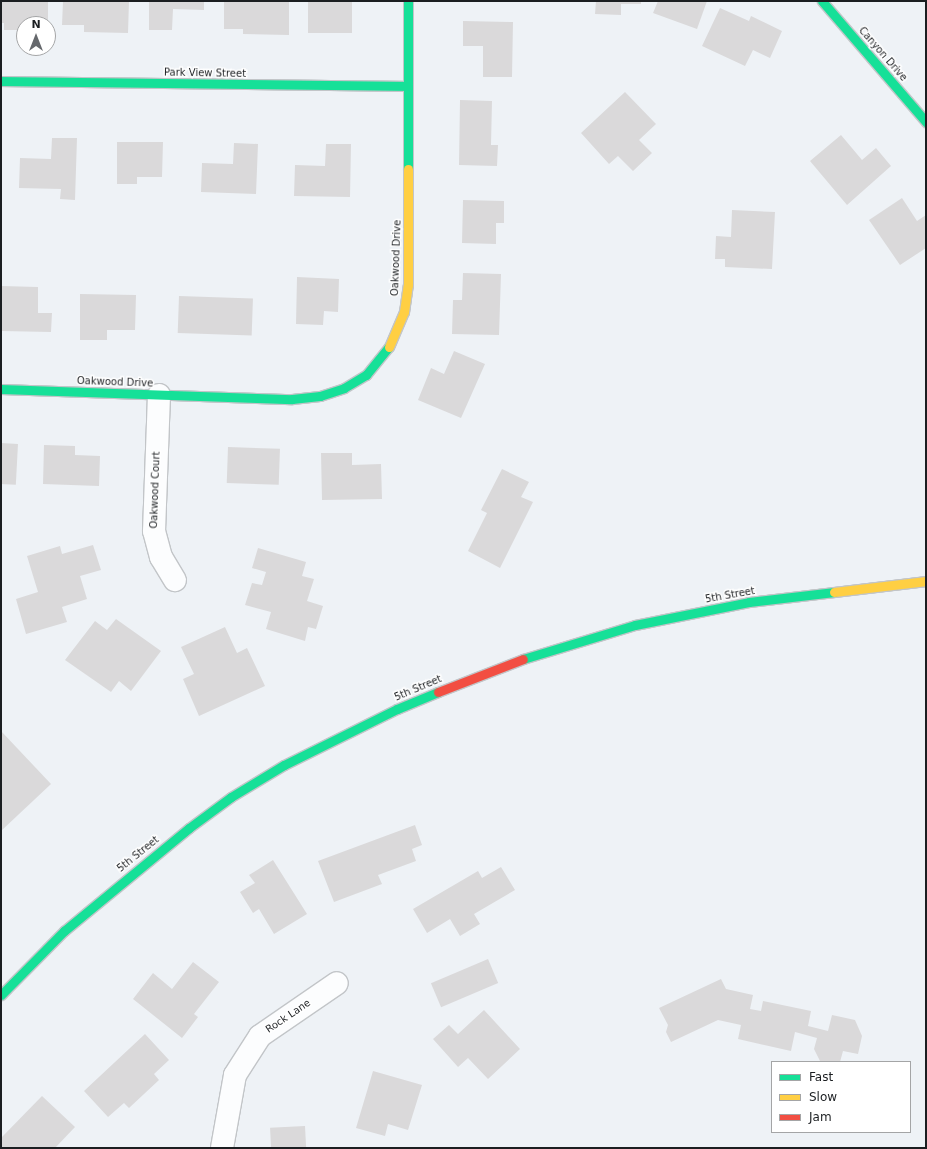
<!DOCTYPE html>
<html>
<head>
<meta charset="utf-8">
<style>
	body { margin:0 }
	#map { position:relative; width:927px; height:1149px; overflow:hidden; background:#eef2f6; font-family:"DejaVu Sans",sans-serif }
	div>[style] { position:absolute }
	[style*='--x'] { left:calc(var(--x)*1px); top:calc(var(--y)*1px); width:calc(var(--w)*1px); rotate:calc(var(--a)*1deg) }
	.building>* { inset:0; background:#dad9da; transform-origin:0 0 }
	.roads { filter:drop-shadow(1px 0 #c2c5c8) drop-shadow(-1px 0 #c2c5c8) drop-shadow(0 1px #c2c5c8) drop-shadow(0 -1px #c2c5c8) }
	.street>* { height:22px; margin:-11px; padding:0 11px; transform-origin:11px; border-radius:11px; background:#fcfdfe }
	.fast>* { height:9px; margin:-4.5px; padding:0 4.5px; transform-origin:4.5px; border-radius:4.5px; background:#16e098 }
	.slow>* { height:9px; margin:-4.5px; padding:0 4.5px; transform-origin:4.5px; border-radius:4.5px; background:#ffcf43 }
	.jam>* { height:9px; margin:-4.5px; padding:0 4.5px; transform-origin:4.5px; border-radius:4.5px; background:#f24e42 }
	span { translate:-50% -50%; white-space:nowrap; text-align:center; line-height:1.15; -webkit-text-stroke:3px #fff; paint-order:stroke }
	.street-label { font-size:10px; color:#1b1e21 }
	.frame { position:absolute; inset:0; border:2px solid #1b1e21; pointer-events:none }
	.legend { position:absolute; left:771px; top:1061px; width:140px; height:72px; box-sizing:border-box; background:#fff; border:1px solid #a4a5a6; margin:0; padding:5px 7px; list-style:none; font-size:12px; color:#1b1e21 }
	.legend li { display:flex; align-items:center; gap:8px; height:20px }
	.legend b { width:20px; border:1px solid #a4a5a6 }
	.north { position:absolute; left:16px; top:16px; width:40px; height:40px; box-sizing:border-box; background:#fff; border:1px solid #a4a5a6; border-radius:50%; rotate:0deg; font-size:11px; font-weight:700; line-height:16px; text-align:center; color:#1b1e21 }
	.north::after { content:''; display:block; margin:auto; width:14px; height:18px; background:#65686c; clip-path:polygon(50% 0,100% 100%,50% 72%,0 100%) }
</style>
</head>
<body>
<div id="map">
	<div class="building">
		<i style="clip-path:polygon(1px 1px,48px 1px,48px 24px,24px 24px,24px 30px,4px 30px,4px 23px,1px 23px)"></i>
		<i style="clip-path:polygon(63px 1px,129px 1px,128px 33px,84px 32px,84px 25px,62px 25px)"></i>
		<i style="clip-path:polygon(149px 1px,204px 1px,204px 10px,173px 9px,172px 30px,149px 30px)"></i>
		<i style="clip-path:polygon(249px 1px,289px 1px,289px 35px,243px 34px,243px 29px,224px 29px,224px 2px)"></i>
		<i style="left:308px;top:1px;width:44px;height:32px"></i>
		<i style="clip-path:polygon(596px 1px,641px 1px,641px 4px,621px 4px,621px 15px,595px 14px)"></i>
		<i style="clip-path:polygon(658px 1px,707px 1px,697px 29px,653px 13px)"></i>
		<i style="clip-path:polygon(720px 8px,749px 21px,751px 16px,782px 31px,770px 58px,753px 50px,745px 66px,702px 46px)"></i>
		<i style="clip-path:polygon(463px 21px,513px 22px,512px 77px,483px 77px,483px 46px,463px 46px)"></i>
		<i style="clip-path:polygon(625px 92px,656px 124px,639px 140px,652px 153px,633px 171px,618px 156px,609px 164px,581px 133px)"></i>
		<i style="clip-path:polygon(460px 100px,492px 101px,491px 145px,498px 145px,497px 166px,459px 165px)"></i>
		<i style="clip-path:polygon(841px 135px,862px 160px,876px 148px,891px 166px,847px 205px,810px 161px)"></i>
		<i style="clip-path:polygon(52px 138px,77px 138px,75px 200px,60px 199px,61px 189px,19px 188px,20px 158px,51px 159px)"></i>
		<i style="clip-path:polygon(117px 142px,163px 142px,162px 177px,137px 177px,137px 184px,117px 184px)"></i>
		<i style="clip-path:polygon(234px 143px,258px 144px,256px 194px,201px 192px,202px 163px,233px 164px)"></i>
		<i style="clip-path:polygon(326px 144px,351px 144px,350px 197px,294px 196px,295px 165px,325px 166px)"></i>
		<i style="clip-path:polygon(902px 198px,917px 221px,926px 215px,926px 248px,900px 265px,869px 220px)"></i>
		<i style="clip-path:polygon(463px 200px,504px 201px,504px 223px,496px 223px,496px 244px,462px 243px)"></i>
		<i style="clip-path:polygon(732px 210px,775px 212px,772px 269px,725px 267px,725px 259px,715px 259px,716px 236px,731px 237px)"></i>
		<i style="clip-path:polygon(463px 273px,501px 274px,499px 335px,452px 334px,453px 300px,462px 300px)"></i>
		<i style="clip-path:polygon(297px 277px,339px 279px,338px 312px,324px 311px,323px 325px,296px 324px)"></i>
		<i style="clip-path:polygon(1px 286px,38px 287px,38px 313px,52px 313px,51px 332px,1px 331px)"></i>
		<i style="clip-path:polygon(80px 294px,136px 295px,135px 330px,107px 330px,107px 340px,80px 340px)"></i>
		<i style="left:179px;top:296px;width:74px;height:37px;rotate:2deg"></i>
		<i style="clip-path:polygon(454px 351px,485px 364px,461px 418px,418px 400px,431px 368px,444px 374px)"></i>
		<i style="left:1px;top:443px;width:17px;height:41px;rotate:3deg"></i>
		<i style="clip-path:polygon(44px 445px,75px 446px,75px 455px,100px 456px,99px 486px,43px 484px)"></i>
		<i style="left:228px;top:447px;width:52px;height:36px;rotate:2deg"></i>
		<i style="clip-path:polygon(321px 453px,352px 453px,352px 465px,381px 464px,382px 499px,322px 500px)"></i>
		<i style="clip-path:polygon(502px 469px,529px 482px,521px 497px,533px 502px,500px 568px,468px 551px,487px 513px,481px 510px)"></i>
		<i style="clip-path:polygon(93px 545px,101px 570px,80px 576px,87px 599px,62px 607px,67px 622px,26px 634px,16px 599px,38px 592px,27px 556px,60px 546px,62px 554px)"></i>
		<i style="clip-path:polygon(258px 548px,306px 562px,302px 576px,314px 579px,307px 601px,323px 606px,316px 629px,308px 627px,305px 641px,266px 629px,271px 612px,245px 605px,252px 583px,262px 585px,266px 572px,252px 568px)"></i>
		<i style="clip-path:polygon(116px 619px,161px 651px,131px 691px,119px 681px,111px 692px,65px 660px,95px 621px,107px 630px)"></i>
		<i style="clip-path:polygon(225px 627px,237px 653px,247px 648px,265px 686px,199px 716px,183px 679px,194px 674px,181px 647px)"></i>
		<i style="clip-path:polygon(1px 731px,51px 784px,1px 831px)"></i>
		<i style="clip-path:polygon(415px 825px,422px 845px,412px 849px,416px 861px,378px 875px,382px 884px,334px 902px,318px 861px)"></i>
		<i style="clip-path:polygon(273px 860px,307px 914px,274px 934px,259px 909px,253px 913px,240px 892px,255px 883px,249px 875px)"></i>
		<i style="clip-path:polygon(501px 867px,515px 890px,474px 914px,480px 924px,460px 936px,450px 919px,427px 933px,413px 909px,478px 871px,482px 878px)"></i>
		<i style="left:488px;top:959px;width:26px;height:62px;rotate:67deg"></i>
		<i style="clip-path:polygon(193px 962px,219px 982px,194px 1014px,198px 1017px,182px 1038px,133px 999px,153px 973px,172px 989px)"></i>
		<i style="clip-path:polygon(721px 979px,726px 989px,753px 995px,750px 1009px,761px 1011px,763px 1001px,811px 1011px,808px 1026px,828px 1031px,832px 1015px,855px 1020px,862px 1036px,858px 1054px,843px 1051px,840px 1062px,820px 1061px,814px 1049px,817px 1038px,795px 1032px,791px 1051px,738px 1039px,741px 1025px,718px 1020px,671px 1042px,666px 1032px,668px 1025px,659px 1008px)"></i>
		<i style="clip-path:polygon(484px 1010px,520px 1049px,488px 1079px,468px 1058px,458px 1067px,433px 1039px,449px 1025px,458px 1034px)"></i>
		<i style="clip-path:polygon(145px 1034px,169px 1060px,154px 1074px,159px 1080px,129px 1108px,124px 1103px,108px 1117px,84px 1091px)"></i>
		<i style="clip-path:polygon(373px 1071px,422px 1085px,408px 1130px,388px 1124px,385px 1136px,356px 1128px)"></i>
		<i style="clip-path:polygon(42px 1096px,75px 1127px,55px 1148px,1px 1148px,1px 1138px)"></i>
		<i style="left:305px;top:1126px;width:22px;height:35px;rotate:87deg"></i>
	</div>
	<div class="roads">
		<div class="street">
			<i style="--x:159;--y:395;--w:136;--a:92.1"></i>
			<i style="--x:154;--y:531;--w:27;--a:75"></i>
			<i style="--x:161;--y:557;--w:27;--a:59"></i>
			<i style="--x:222;--y:1148;--w:74;--a:-79.9"></i>
			<i style="--x:235;--y:1075;--w:46;--a:-57.3"></i>
			<i style="--x:260;--y:1036;--w:93;--a:-34.5"></i>
		</div>
		<div class="fast">
			<i style="--x:408;--y:1;--w:168;--a:90"></i>
			<i style="--x:822;--y:1;--w:160;--a:49.3"></i>
			<i style="--x:1;--y:81;--w:407;--a:0.7"></i>
			<i style="--x:1;--y:389;--w:291;--a:2"></i>
			<i style="--x:292;--y:399;--w:28;--a:-6"></i>
			<i style="--x:320;--y:396;--w:25;--a:-18"></i>
			<i style="--x:344;--y:388;--w:26;--a:-31"></i>
			<i style="--x:366;--y:375;--w:36;--a:-51"></i>
			<i style="--x:523;--y:659;--w:117;--a:-16.9"></i>
			<i style="--x:635;--y:625;--w:116;--a:-11.4"></i>
			<i style="--x:749;--y:602;--w:86;--a:-6.7"></i>
			<i style="--x:1;--y:995;--w:90;--a:-45.5"></i>
			<i style="--x:64;--y:931;--w:162;--a:-39.5"></i>
			<i style="--x:189;--y:828;--w:52;--a:-36.4"></i>
			<i style="--x:231;--y:797;--w:62;--a:-31.1"></i>
			<i style="--x:284;--y:765;--w:126;--a:-26.4"></i>
			<i style="--x:397;--y:709;--w:44;--a:-22.5"></i>
		</div>
		<div class="slow">
			<i style="--x:389;--y:347;--w:38;--a:-67"></i>
			<i style="--x:404;--y:312;--w:27;--a:-82"></i>
			<i style="--x:408;--y:285;--w:116;--a:-90"></i>
			<i style="--x:834;--y:592;--w:93;--a:-6.8"></i>
		</div>
		<div class="jam">
			<i style="--x:438;--y:692;--w:91;--a:-21.2"></i>
		</div>
	</div>
	<div class="street-label">
		<span style="left:883px;top:54px;rotate:49deg">Canyon Drive</span>
		<span style="left:205px;top:73px;rotate:1deg">Park View Street</span>
		<span style="left:396px;top:258px;rotate:-88deg">Oakwood Drive</span>
		<span style="left:115px;top:382px;rotate:2deg">Oakwood Drive</span>
		<span style="left:155px;top:490px;rotate:-88deg">Oakwood Court</span>
		<span style="left:730px;top:595px;rotate:-10deg">5th Street</span>
		<span style="left:418px;top:688px;rotate:-23deg">5th Street</span>
		<span style="left:138px;top:854px;rotate:-39deg">5th Street</span>
		<span style="left:288px;top:1016px;rotate:-34deg">Rock Lane</span>
	</div>
	<div class="frame"></div>
	<ul class="legend">
	<li><b style="height:5px;background:#16e098"></b>Fast</li>
	<li><b style="height:5px;background:#ffcf43"></b>Slow</li>
	<li><b style="height:5px;background:#f24e42"></b>Jam</li>
	</ul>
	<div class="north">N</div>
</div>
</body>
</html>
